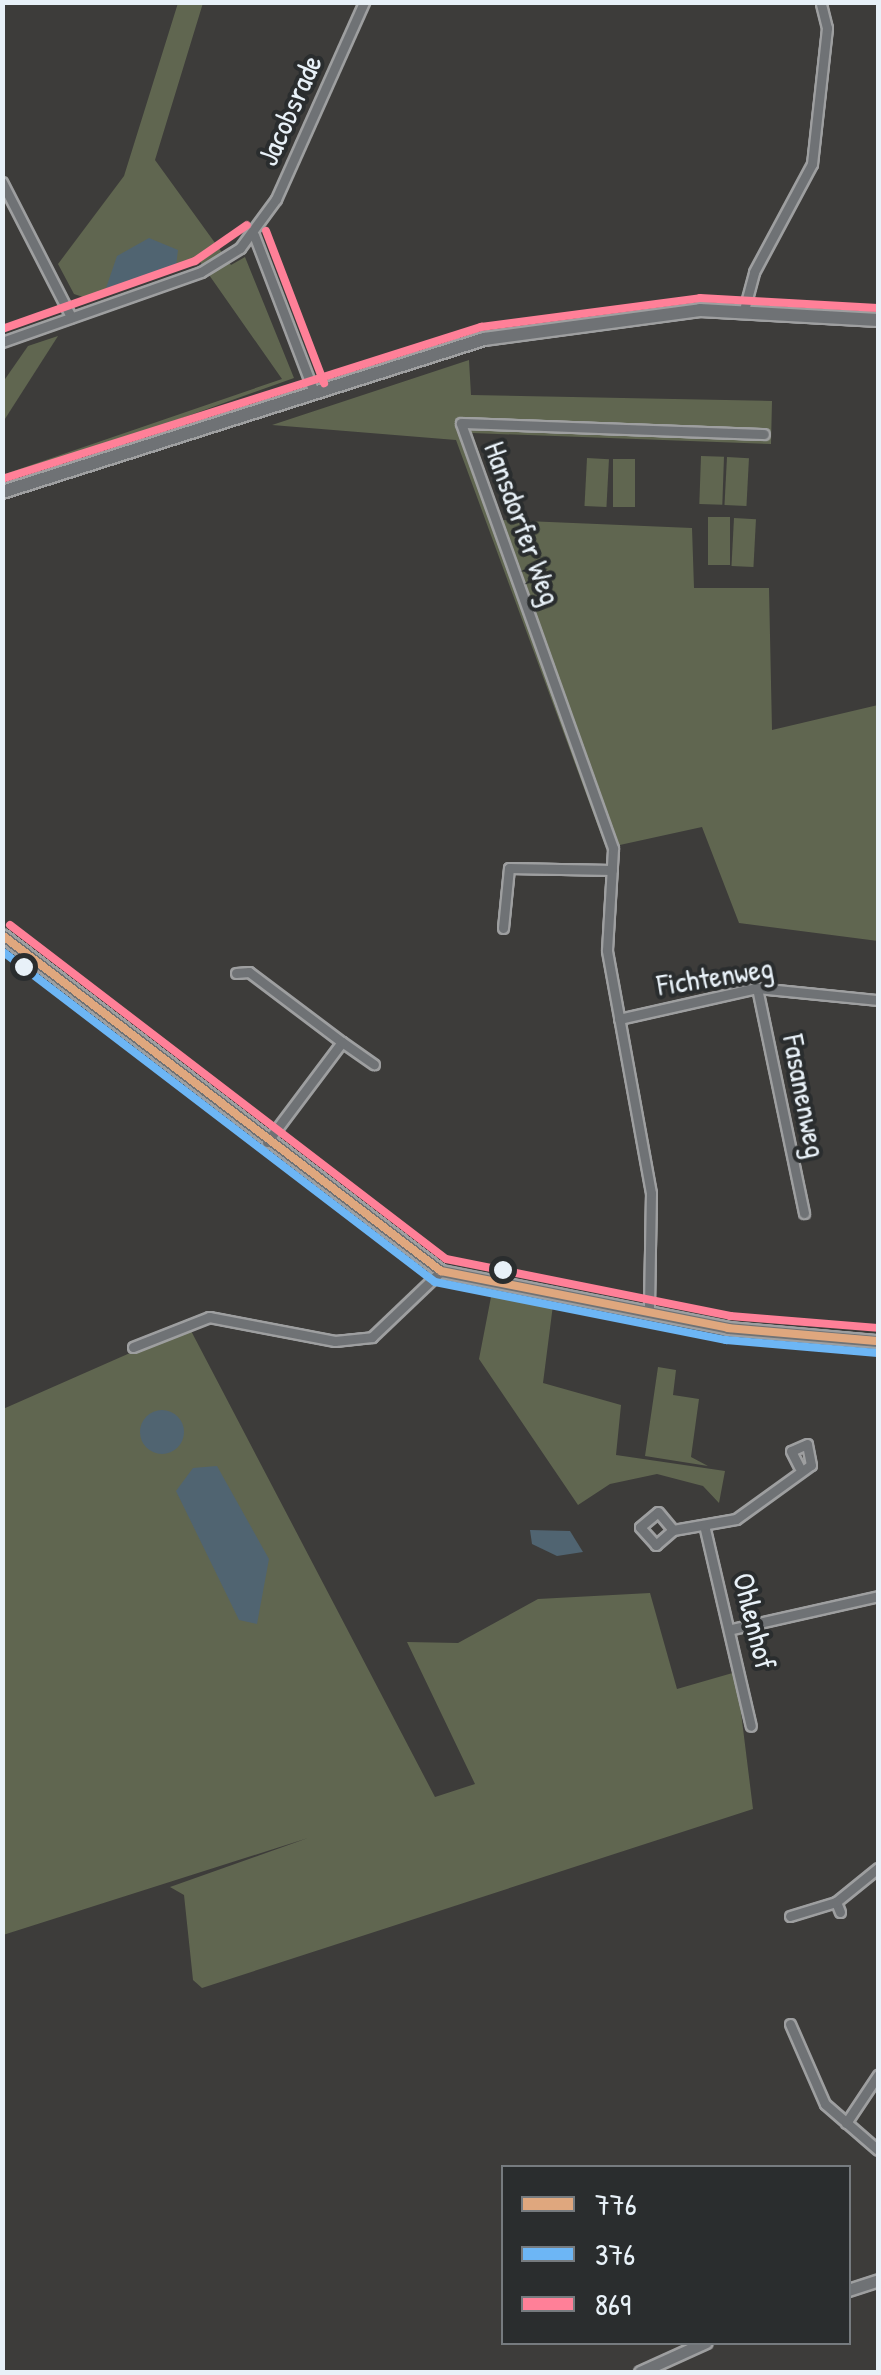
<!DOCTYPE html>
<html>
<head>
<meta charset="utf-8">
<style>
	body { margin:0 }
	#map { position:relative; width:881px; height:2375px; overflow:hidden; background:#3d3c3a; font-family:"Patrick Hand",sans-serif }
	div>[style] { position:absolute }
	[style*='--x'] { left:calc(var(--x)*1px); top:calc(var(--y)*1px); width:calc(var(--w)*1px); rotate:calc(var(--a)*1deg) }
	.green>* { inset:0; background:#606650; transform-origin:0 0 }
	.water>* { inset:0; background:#506471 }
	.round { border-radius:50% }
	.roads { filter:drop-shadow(2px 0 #9e9fa0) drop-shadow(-2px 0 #9e9fa0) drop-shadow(0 2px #9e9fa0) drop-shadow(0 -2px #9e9fa0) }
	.minor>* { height:9px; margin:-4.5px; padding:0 4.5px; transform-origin:4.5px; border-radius:4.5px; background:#6f7275 }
	.tertiary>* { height:11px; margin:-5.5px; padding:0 5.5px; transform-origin:5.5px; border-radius:5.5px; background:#6f7275 }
	.secondary>* { height:12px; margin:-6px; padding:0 6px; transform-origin:6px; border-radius:6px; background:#6f7275 }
	.bus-1>* { height:8px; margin:-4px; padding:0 4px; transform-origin:4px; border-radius:4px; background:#dfa77e }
	.bus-2>* { height:8px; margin:-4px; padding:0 4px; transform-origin:4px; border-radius:4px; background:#6db6f5 }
	.bus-3>* { height:8px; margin:-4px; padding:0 4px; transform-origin:4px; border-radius:4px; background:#ff8098 }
	.dots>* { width:28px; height:28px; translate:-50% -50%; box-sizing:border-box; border:5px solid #2a2d2e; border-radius:50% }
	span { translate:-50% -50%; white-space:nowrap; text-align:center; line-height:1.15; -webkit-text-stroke:8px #2a2d2e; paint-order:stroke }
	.street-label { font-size:30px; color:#e8f1f8 }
	.frame { position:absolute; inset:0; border:5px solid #e8f1f8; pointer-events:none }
	.legend { position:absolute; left:501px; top:2165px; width:350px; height:180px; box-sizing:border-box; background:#2a2d2e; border:2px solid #767b7f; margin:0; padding:12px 18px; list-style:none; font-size:30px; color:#e8f1f8 }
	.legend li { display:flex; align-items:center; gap:20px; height:50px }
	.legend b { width:50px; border:2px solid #767b7f }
</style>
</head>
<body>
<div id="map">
	<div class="green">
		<i style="clip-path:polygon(178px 3px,203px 3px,155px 160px,231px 265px,245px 257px,294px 378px,3px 482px,2px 475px,282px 379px,200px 262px,92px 300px,74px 294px,58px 264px,124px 176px)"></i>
		<i style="clip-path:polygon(58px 336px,3px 422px,3px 382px,28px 346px)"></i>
		<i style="clip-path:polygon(469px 360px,471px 395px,772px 401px,771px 444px,472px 433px,502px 520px,692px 528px,694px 588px,769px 588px,772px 730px,878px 705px,878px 941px,739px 923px,702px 827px,606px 848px,456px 440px,272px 425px)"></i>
		<i style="left:701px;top:456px;width:23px;height:48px;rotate:2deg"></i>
		<i style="left:727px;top:457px;width:22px;height:48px;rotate:3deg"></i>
		<i style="left:587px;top:458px;width:22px;height:48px;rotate:3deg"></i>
		<i style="left:613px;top:459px;width:22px;height:48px"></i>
		<i style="left:708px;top:517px;width:22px;height:48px"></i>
		<i style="left:734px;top:518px;width:22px;height:48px;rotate:3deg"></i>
		<i style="clip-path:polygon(491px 1297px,553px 1305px,543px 1383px,621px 1405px,616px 1455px,725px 1471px,719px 1503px,703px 1486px,657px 1474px,610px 1484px,578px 1505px,479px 1359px)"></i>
		<i style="clip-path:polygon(189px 1327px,435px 1797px,475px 1784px,407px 1642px,458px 1643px,538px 1599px,650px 1593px,677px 1689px,736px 1672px,753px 1809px,202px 1988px,193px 1980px,184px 1895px,170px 1887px,308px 1838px,3px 1935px,3px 1409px)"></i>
		<i style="clip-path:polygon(658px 1367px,676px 1370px,673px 1395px,699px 1399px,691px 1457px,708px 1466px,645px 1456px)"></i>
	</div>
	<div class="water">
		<i style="clip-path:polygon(149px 238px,178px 250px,176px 266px,106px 288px,117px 256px)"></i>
		<i class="round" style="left:140px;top:1410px;width:44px;height:44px"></i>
		<i style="clip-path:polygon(217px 1466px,269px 1559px,257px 1624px,239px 1620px,176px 1491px,193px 1468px)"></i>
		<i style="clip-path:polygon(530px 1530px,570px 1531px,583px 1552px,557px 1556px,532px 1544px)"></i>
	</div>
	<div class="roads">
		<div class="minor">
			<i style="--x:2;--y:182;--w:152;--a:62.9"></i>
			<i style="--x:254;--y:235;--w:163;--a:69.1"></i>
			<i style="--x:744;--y:310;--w:39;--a:-75"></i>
			<i style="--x:754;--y:272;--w:123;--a:-61.8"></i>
			<i style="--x:812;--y:164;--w:137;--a:-83.7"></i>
			<i style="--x:827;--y:28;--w:25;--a:-104"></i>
			<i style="--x:2;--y:342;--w:211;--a:-19.4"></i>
			<i style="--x:201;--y:272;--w:46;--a:-31.6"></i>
			<i style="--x:240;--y:248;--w:61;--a:-53.7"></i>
			<i style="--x:276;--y:199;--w:216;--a:-65.9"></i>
			<i style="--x:503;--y:928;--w:60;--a:-84.3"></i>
			<i style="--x:509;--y:868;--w:103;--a:1.1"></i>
			<i style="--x:236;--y:973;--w:13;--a:-4"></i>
			<i style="--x:249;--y:972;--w:116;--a:37"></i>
			<i style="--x:757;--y:988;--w:230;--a:78.2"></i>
			<i style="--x:619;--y:1019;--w:141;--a:-12.7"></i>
			<i style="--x:757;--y:988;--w:122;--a:5.7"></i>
			<i style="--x:267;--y:1142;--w:125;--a:-53.1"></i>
			<i style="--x:342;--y:1042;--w:39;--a:35"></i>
			<i style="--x:649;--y:1307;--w:114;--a:-89"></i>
			<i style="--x:651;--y:1193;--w:247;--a:-100.3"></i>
			<i style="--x:607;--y:950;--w:102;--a:-86.6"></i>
			<i style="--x:613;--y:848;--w:451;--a:-109.7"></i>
			<i style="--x:461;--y:423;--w:303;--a:2.1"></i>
			<i style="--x:133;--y:1347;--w:82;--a:-21.5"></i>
			<i style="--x:209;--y:1317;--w:128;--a:10.8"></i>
			<i style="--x:335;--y:1341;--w:37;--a:-6"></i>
			<i style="--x:372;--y:1337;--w:95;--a:-43.7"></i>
			<i style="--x:705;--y:1529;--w:202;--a:76.9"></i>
			<i style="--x:673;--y:1530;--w:23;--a:139"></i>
			<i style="--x:656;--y:1545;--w:24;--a:-132"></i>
			<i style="--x:640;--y:1527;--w:23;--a:-40"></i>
			<i style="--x:658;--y:1512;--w:23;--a:50"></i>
			<i style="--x:673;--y:1530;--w:64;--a:-9.9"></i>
			<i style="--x:736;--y:1519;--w:92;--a:-35.8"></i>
			<i style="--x:811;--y:1465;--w:21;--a:-101"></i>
			<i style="--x:807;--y:1444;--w:17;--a:156"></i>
			<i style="--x:791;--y:1451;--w:18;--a:63"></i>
			<i style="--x:732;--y:1629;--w:150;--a:-12.7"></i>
			<i style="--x:840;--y:1912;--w:11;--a:-112"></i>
			<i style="--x:836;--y:1902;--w:54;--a:-39"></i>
			<i style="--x:790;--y:1916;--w:48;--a:-16.9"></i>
			<i style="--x:790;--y:2024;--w:87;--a:66.4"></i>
			<i style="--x:825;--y:2104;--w:70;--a:41"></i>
			<i style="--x:846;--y:2123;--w:58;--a:-56.3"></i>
		</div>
		<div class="tertiary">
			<i style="--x:2;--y:935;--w:553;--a:37.43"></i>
			<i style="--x:441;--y:1271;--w:293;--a:11.2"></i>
			<i style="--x:728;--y:1328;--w:151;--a:5"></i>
			<i style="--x:848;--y:2290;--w:32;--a:-18"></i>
			<i style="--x:640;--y:2372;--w:72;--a:-24.4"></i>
		</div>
		<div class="secondary">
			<i style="--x:2;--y:492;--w:506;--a:-17.61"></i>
			<i style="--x:484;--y:339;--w:218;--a:-7.6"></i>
			<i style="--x:700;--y:310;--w:178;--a:3.2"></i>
		</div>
	</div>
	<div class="bus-1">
		<i style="--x:2;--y:935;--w:553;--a:37.43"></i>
		<i style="--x:441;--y:1271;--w:293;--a:11.2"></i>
		<i style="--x:728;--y:1328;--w:151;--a:5"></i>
	</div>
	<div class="bus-2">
		<i style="--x:2;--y:951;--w:545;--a:37.4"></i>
		<i style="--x:435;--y:1282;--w:297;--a:11.3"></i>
		<i style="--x:726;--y:1340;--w:152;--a:4.9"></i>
	</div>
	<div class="bus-3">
		<i style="--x:266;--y:231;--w:163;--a:69.1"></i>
		<i style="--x:2;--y:329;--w:205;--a:-19.4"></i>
		<i style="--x:195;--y:261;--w:63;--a:-34.7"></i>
		<i style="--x:2;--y:479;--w:503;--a:-17.61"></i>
		<i style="--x:481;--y:327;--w:221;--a:-7.5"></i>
		<i style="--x:700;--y:298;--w:178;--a:3.2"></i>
		<i style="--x:10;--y:925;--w:549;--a:37.45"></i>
		<i style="--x:446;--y:1259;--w:290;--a:11.3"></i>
		<i style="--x:730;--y:1316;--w:148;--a:4.6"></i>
	</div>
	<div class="dots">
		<i style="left:24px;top:967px;background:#e8f1f8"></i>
		<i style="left:503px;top:1270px;background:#e8f1f8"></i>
	</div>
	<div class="street-label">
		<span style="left:289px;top:110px;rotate:-66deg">Jacobsrade</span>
		<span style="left:523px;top:523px;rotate:70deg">Hansdorfer Weg</span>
		<span style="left:715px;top:976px;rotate:-9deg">Fichtenweg</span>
		<span style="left:805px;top:1096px;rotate:79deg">Fasanenweg</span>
		<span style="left:755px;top:1621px;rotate:76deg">Ohlenhof</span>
	</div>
	<div class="frame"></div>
	<ul class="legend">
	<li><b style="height:12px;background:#dfa77e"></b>776</li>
	<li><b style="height:12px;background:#6db6f5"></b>376</li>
	<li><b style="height:12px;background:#ff8098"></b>869</li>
	</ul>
</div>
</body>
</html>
